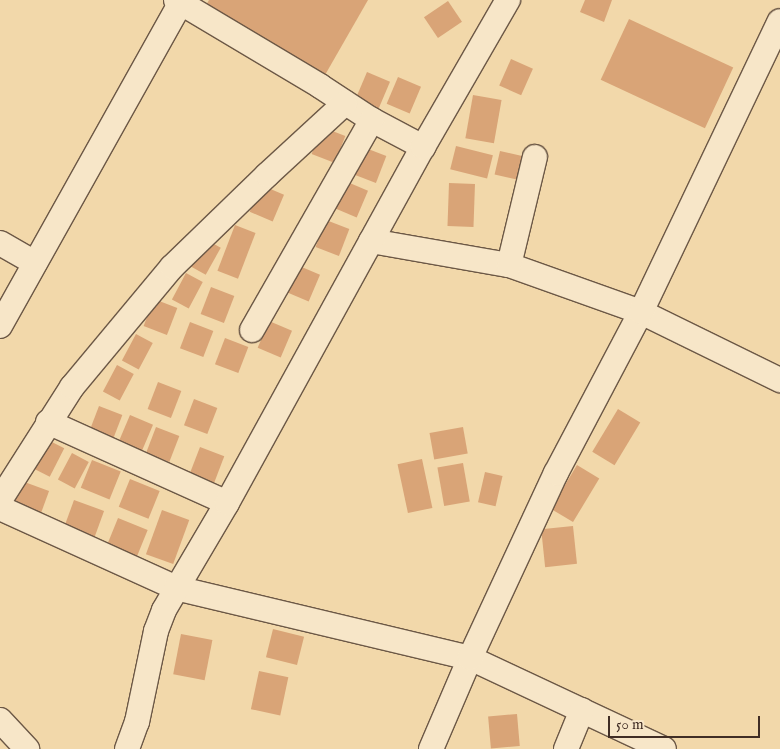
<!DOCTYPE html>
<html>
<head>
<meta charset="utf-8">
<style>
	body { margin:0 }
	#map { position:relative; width:780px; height:749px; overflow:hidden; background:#f2d8aa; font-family:"IM FELL English",serif }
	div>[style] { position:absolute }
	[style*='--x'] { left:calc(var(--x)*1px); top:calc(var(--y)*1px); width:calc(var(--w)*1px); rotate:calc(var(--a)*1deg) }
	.building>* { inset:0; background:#d9a477; transform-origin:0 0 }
	.roads { filter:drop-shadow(1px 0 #6c5846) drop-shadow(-1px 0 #6c5846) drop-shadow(0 1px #6c5846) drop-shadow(0 -1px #6c5846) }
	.minor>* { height:24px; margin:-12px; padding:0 12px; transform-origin:12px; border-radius:12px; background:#f7e6c8 }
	span { translate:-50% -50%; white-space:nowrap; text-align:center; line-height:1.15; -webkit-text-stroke:4.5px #f7e6c8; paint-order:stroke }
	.scale { position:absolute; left:608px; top:716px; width:152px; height:22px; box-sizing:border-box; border:2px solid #402d25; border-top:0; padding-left:6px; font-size:15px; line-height:18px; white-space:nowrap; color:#402d25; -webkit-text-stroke:4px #f7e6c8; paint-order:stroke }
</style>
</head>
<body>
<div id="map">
	<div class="building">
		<i style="clip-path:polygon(209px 0,368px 0,325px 75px,205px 7px)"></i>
		<i style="clip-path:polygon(585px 0,612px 0,604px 22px,580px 12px)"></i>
		<i style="left:448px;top:1px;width:25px;height:29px;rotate:56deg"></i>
		<i style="left:629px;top:19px;width:115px;height:67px;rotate:25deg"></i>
		<i style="left:511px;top:59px;width:24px;height:29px;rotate:24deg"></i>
		<i style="left:367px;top:72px;width:25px;height:29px;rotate:23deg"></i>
		<i style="left:398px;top:77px;width:25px;height:29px;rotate:23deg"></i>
		<i style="left:473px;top:95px;width:29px;height:44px;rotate:10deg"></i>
		<i style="left:322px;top:127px;width:25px;height:29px;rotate:21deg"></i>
		<i style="left:456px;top:146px;width:38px;height:24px;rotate:14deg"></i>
		<i style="left:363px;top:147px;width:25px;height:29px;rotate:21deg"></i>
		<i style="left:500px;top:151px;width:26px;height:24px;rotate:13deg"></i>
		<i style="left:345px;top:181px;width:25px;height:29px;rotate:23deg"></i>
		<i style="left:449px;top:183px;width:26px;height:43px;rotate:2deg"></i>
		<i style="left:261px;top:185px;width:25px;height:29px;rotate:23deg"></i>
		<i style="left:326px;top:220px;width:25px;height:29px;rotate:21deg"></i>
		<i style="left:235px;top:225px;width:22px;height:49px;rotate:21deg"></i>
		<i style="left:205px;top:239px;width:18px;height:31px;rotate:29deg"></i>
		<i style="left:297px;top:265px;width:25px;height:29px;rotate:23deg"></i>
		<i style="left:186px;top:273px;width:19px;height:30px;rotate:28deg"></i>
		<i style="left:211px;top:287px;width:25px;height:29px;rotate:21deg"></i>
		<i style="left:154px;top:299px;width:25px;height:29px;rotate:21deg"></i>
		<i style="left:269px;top:321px;width:25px;height:29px;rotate:23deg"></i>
		<i style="left:190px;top:322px;width:25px;height:28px;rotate:21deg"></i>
		<i style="left:136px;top:334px;width:19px;height:30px;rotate:28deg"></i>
		<i style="left:225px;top:338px;width:25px;height:28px;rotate:21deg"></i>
		<i style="left:117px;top:365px;width:19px;height:30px;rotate:28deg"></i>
		<i style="left:158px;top:382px;width:25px;height:29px;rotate:21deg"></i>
		<i style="left:194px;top:399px;width:25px;height:28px;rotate:21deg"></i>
		<i style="left:99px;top:406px;width:25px;height:28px;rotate:21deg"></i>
		<i style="left:618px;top:409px;width:26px;height:50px;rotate:31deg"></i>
		<i style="left:130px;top:415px;width:25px;height:29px;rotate:23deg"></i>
		<i style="left:156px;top:427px;width:25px;height:28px;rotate:21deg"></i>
		<i style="left:463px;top:427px;width:27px;height:34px;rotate:80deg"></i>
		<i style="left:42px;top:437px;width:25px;height:32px;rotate:27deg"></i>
		<i style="left:200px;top:447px;width:26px;height:29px;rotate:21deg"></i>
		<i style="left:72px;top:453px;width:19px;height:30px;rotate:28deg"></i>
		<i style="left:422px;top:459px;width:50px;height:25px;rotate:78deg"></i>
		<i style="left:92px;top:460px;width:31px;height:30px;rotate:22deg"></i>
		<i style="left:463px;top:463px;width:39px;height:26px;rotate:80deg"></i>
		<i style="left:577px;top:465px;width:26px;height:51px;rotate:31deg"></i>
		<i style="left:485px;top:472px;width:18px;height:31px;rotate:13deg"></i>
		<i style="left:130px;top:479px;width:32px;height:30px;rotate:22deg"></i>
		<i style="left:19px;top:480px;width:32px;height:30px;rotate:20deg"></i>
		<i style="left:74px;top:500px;width:32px;height:29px;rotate:20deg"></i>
		<i style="left:162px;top:510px;width:29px;height:47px;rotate:20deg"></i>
		<i style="left:118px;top:518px;width:32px;height:30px;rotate:22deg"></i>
		<i style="left:573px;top:526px;width:38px;height:32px;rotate:84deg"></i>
		<i style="left:273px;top:629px;width:32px;height:29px;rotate:14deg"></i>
		<i style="left:181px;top:634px;width:32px;height:41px;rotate:11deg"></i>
		<i style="left:259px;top:671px;width:30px;height:39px;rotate:12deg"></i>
		<i style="left:517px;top:714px;width:32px;height:29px;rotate:85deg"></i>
	</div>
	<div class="roads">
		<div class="minor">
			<i style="--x:176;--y:0;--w:168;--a:30.8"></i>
			<i style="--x:320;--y:86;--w:62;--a:33.2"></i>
			<i style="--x:372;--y:120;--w:58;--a:27.9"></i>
			<i style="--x:371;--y:241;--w:140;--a:9.9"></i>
			<i style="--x:509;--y:265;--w:140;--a:19.6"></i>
			<i style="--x:641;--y:312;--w:155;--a:26.1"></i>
			<i style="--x:0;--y:243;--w:40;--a:29.7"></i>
			<i style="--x:509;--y:265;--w:111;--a:-76.5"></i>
			<i style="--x:0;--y:326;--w:373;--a:-60.8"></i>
			<i style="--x:252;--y:330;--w:242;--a:-60.3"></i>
			<i style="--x:48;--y:422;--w:196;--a:24.3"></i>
			<i style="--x:0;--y:500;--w:134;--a:-57.5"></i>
			<i style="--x:72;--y:387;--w:156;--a:-50.2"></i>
			<i style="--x:172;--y:267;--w:132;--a:-44.1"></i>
			<i style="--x:267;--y:175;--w:106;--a:-42.7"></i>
			<i style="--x:0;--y:508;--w:193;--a:24.4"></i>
			<i style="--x:176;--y:588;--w:302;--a:13.4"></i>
			<i style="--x:470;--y:658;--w:214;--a:25.1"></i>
			<i style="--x:0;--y:720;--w:40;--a:47"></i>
			<i style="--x:127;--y:749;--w:29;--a:-70"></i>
			<i style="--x:137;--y:722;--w:93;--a:-78.2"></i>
			<i style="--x:156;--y:631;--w:22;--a:-69"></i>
			<i style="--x:164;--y:610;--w:124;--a:-59.5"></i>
			<i style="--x:227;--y:503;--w:406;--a:-61.2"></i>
			<i style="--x:423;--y:147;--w:170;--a:-60"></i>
			<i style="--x:431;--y:749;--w:99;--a:-66.8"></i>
			<i style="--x:470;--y:658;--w:204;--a:-65.1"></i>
			<i style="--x:556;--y:473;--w:182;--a:-62.2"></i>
			<i style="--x:641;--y:312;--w:322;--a:-64.5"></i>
			<i style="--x:566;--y:749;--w:42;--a:-67.7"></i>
		</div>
	</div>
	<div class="scale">50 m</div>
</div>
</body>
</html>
